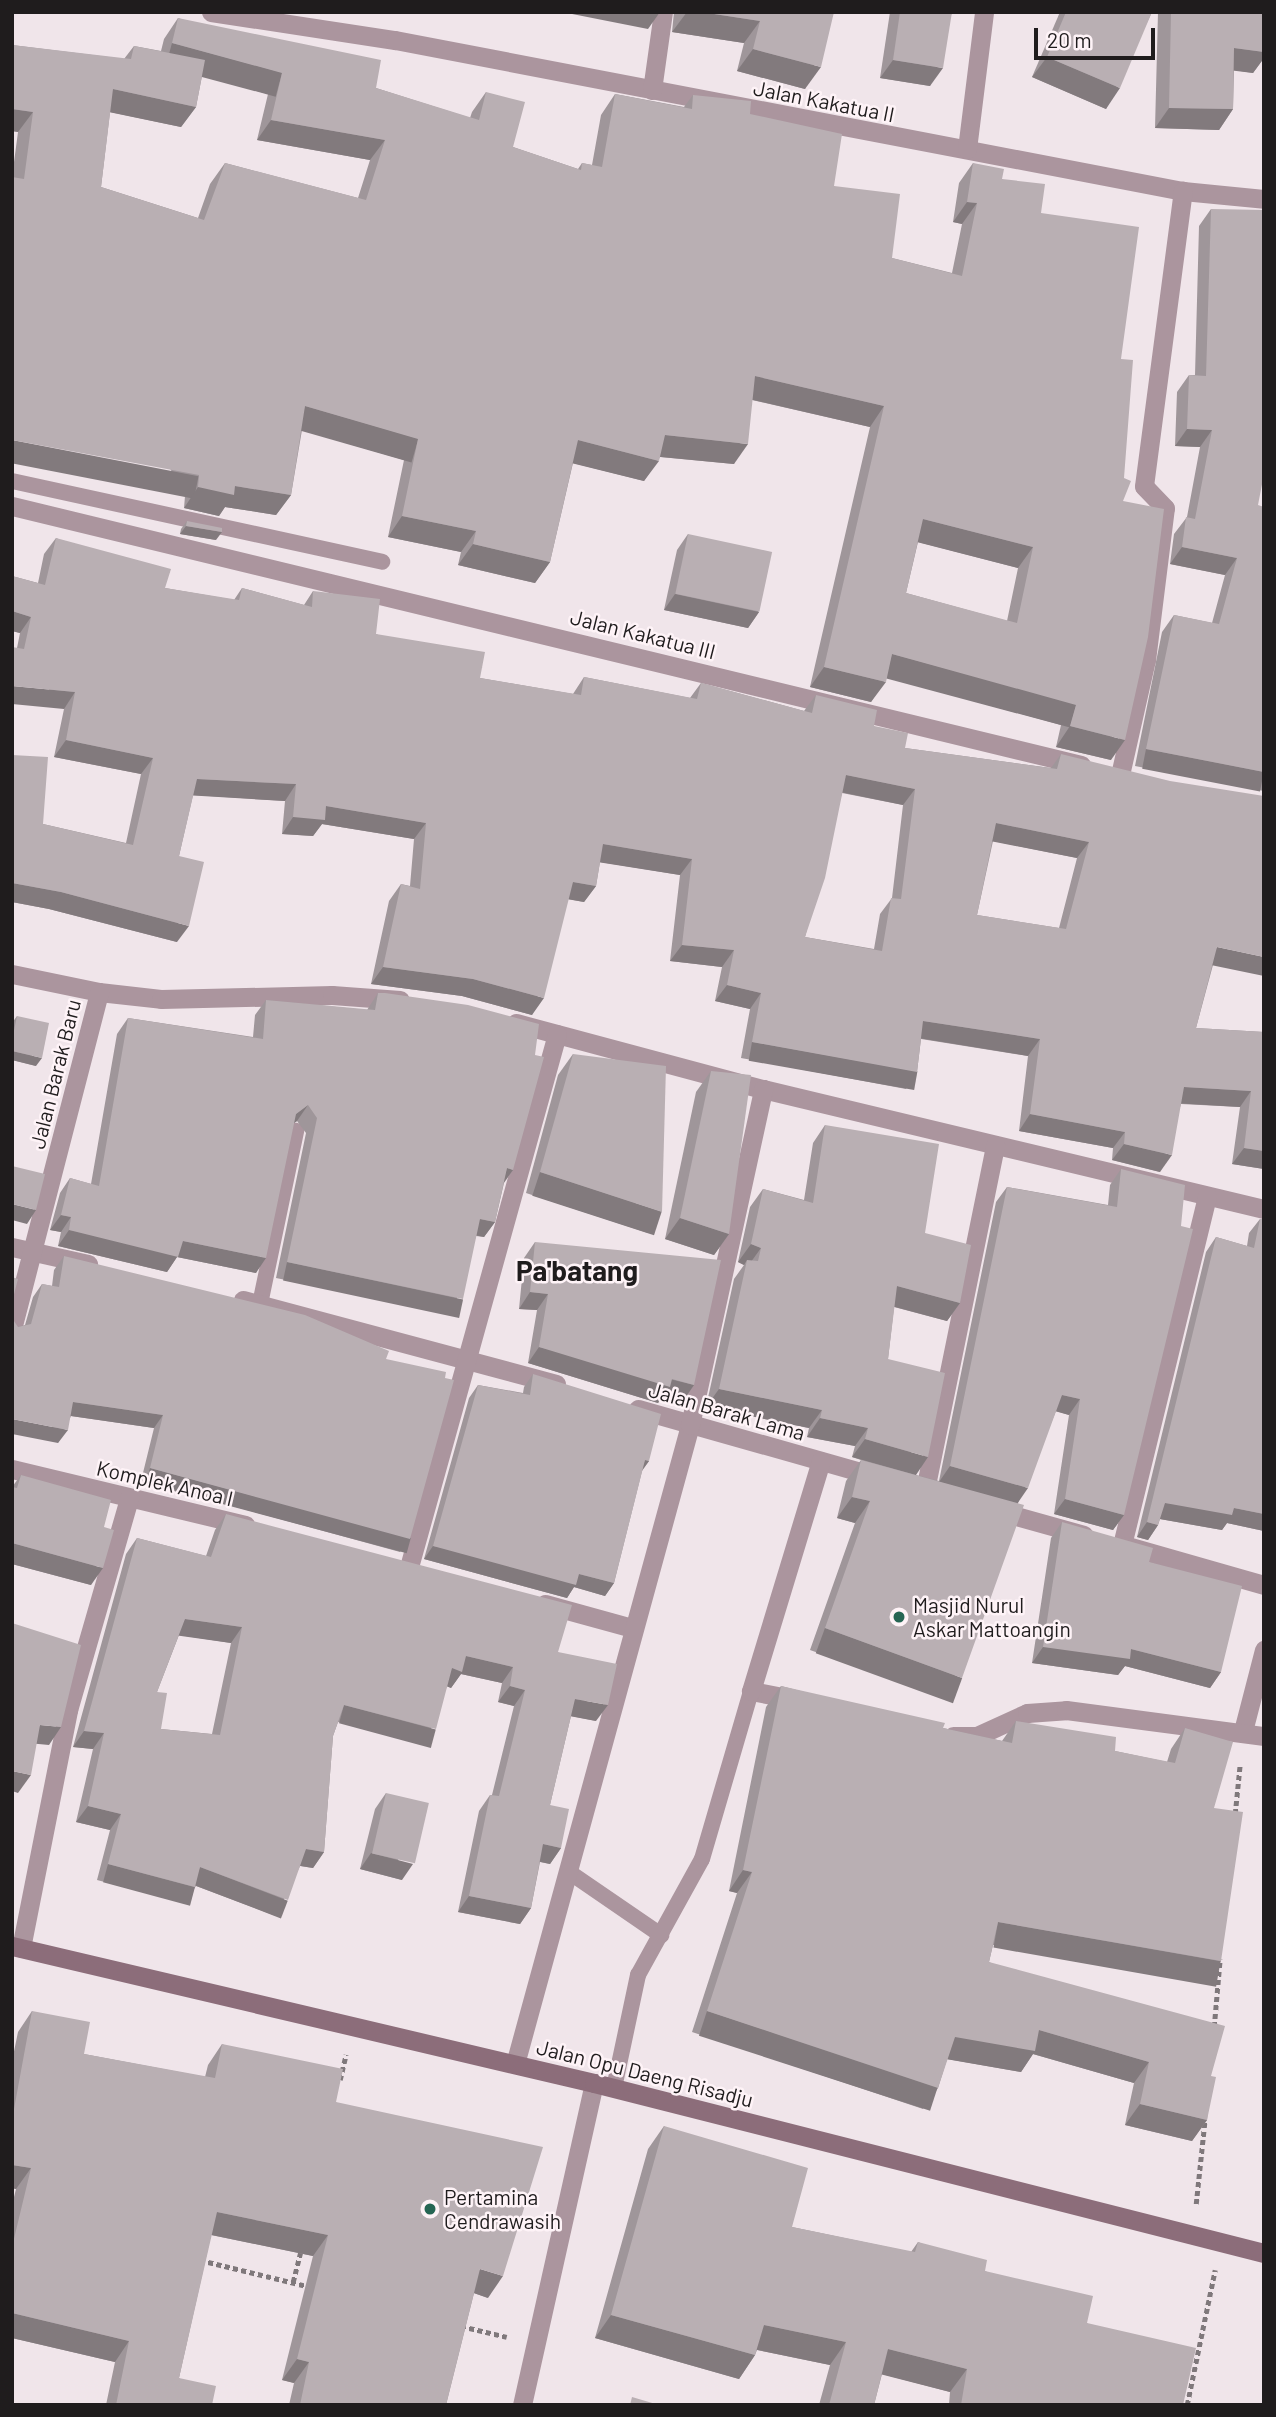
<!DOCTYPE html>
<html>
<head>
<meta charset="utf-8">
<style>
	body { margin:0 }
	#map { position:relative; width:1276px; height:2417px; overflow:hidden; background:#f0e5ea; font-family:Barlow,sans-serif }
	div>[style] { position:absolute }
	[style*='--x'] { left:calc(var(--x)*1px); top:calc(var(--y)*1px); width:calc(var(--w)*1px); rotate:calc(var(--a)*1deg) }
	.path>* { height:4.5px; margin-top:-2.25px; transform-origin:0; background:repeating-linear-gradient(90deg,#7f787b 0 5px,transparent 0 8.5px) }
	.service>* { height:16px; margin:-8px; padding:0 8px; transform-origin:8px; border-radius:8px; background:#ab959e }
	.minor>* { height:19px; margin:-9.5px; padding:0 9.5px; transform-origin:9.5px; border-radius:9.5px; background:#ab959e }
	.tertiary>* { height:19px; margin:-9.5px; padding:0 9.5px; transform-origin:9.5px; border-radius:9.5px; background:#ab959e }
	.secondary>* { height:19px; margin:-9.5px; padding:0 9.5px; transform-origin:9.5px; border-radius:9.5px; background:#8c6d7a }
	.wall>* { inset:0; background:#9f969a }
	.shaded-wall>* { inset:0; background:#827a7d; transform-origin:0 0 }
	.building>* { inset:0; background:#b9afb3; transform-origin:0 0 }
	.dots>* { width:19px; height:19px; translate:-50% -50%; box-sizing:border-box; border:4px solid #fef3f7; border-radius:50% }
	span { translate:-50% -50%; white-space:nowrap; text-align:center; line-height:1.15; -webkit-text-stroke:5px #fef3f7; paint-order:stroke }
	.street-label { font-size:21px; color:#1f1c1d }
	.poi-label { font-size:21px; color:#1f1c1d }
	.left { translate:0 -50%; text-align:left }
	.district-label { font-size:28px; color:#1f1c1d; font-weight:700 }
	.frame { position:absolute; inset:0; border:14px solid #1f1c1d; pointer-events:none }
	.scale { position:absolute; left:1034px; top:28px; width:121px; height:32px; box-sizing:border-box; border:4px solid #1f1c1d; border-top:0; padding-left:9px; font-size:21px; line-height:24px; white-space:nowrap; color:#1f1c1d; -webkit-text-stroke:5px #fef3f7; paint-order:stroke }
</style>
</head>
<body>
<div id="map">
	<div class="path">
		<i style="--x:1235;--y:1814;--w:50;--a:-84.3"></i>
		<i style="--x:1214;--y:2027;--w:68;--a:-85"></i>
		<i style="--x:340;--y:2080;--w:26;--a:-77"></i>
		<i style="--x:1196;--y:2204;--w:85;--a:-84"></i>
		<i style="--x:200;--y:2260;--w:114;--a:13.7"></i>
		<i style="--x:293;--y:2282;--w:34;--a:-76"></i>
		<i style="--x:461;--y:2326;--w:47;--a:13.4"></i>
		<i style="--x:1187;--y:2405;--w:138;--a:-78.3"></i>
	</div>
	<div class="service">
		<i style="--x:12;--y:481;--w:379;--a:12.3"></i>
		<i style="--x:260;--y:1304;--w:177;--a:-78.2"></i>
		<i style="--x:569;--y:1872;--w:112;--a:34.4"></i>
		<i style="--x:614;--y:2088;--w:116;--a:-78"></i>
		<i style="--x:638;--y:1975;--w:132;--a:-61.1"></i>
		<i style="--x:702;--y:1859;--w:175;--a:-73.7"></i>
	</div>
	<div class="minor">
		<i style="--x:211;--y:12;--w:186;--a:8.7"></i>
		<i style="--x:395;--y:40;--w:802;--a:10.85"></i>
		<i style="--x:1183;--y:191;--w:81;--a:5.6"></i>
		<i style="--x:652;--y:90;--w:79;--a:-82"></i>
		<i style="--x:967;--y:149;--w:138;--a:-82.9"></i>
		<i style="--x:12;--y:506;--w:1100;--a:13.62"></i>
		<i style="--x:1120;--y:775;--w:118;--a:-77.3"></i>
		<i style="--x:1146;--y:660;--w:153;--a:-82.9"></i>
		<i style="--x:1165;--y:508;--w:30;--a:-134"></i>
		<i style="--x:1144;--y:486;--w:298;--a:-82.5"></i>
		<i style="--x:12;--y:974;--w:89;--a:11.7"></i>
		<i style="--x:99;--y:992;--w:62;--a:6.4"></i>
		<i style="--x:161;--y:999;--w:171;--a:-1.3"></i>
		<i style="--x:332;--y:995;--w:68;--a:4.2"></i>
		<i style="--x:516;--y:1023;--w:256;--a:15"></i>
		<i style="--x:763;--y:1089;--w:515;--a:13.47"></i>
		<i style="--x:12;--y:1247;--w:78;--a:12.6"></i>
		<i style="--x:243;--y:1300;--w:324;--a:15"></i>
		<i style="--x:12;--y:1329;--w:348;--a:-75.5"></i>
		<i style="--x:638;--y:1409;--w:250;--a:15.8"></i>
		<i style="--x:12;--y:1469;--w:240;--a:13.5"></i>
		<i style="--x:925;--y:1490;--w:352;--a:-78.5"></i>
		<i style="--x:995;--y:1510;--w:92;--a:15.7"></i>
		<i style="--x:1122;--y:1545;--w:359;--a:-76.3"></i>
		<i style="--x:1127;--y:1546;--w:142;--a:15.9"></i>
		<i style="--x:409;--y:1567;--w:553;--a:-74.48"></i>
		<i style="--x:545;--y:1604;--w:90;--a:15.4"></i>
		<i style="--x:798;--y:1700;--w:48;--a:-169.2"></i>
		<i style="--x:751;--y:1691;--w:240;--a:-73.1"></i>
		<i style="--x:1243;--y:1731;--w:84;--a:-75.5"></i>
		<i style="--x:953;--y:1736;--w:24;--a:0"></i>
		<i style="--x:977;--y:1736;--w:55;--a:-24.7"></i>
		<i style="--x:1027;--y:1713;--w:39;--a:-4"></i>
		<i style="--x:1066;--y:1710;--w:200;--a:7.5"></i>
		<i style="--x:21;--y:1948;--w:243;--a:-78.8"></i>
		<i style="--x:68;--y:1710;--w:221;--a:-73.9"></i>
		<i style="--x:515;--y:2064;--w:663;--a:-74.68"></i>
		<i style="--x:690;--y:1425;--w:344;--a:-77.7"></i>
	</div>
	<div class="tertiary">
		<i style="--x:522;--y:2405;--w:330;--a:-77.4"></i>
	</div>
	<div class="secondary">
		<i style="--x:12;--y:1946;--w:598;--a:13.25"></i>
		<i style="--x:594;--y:2083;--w:691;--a:14.24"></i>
	</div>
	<div class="wall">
		<i style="clip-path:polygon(674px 12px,834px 12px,805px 89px,737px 71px,744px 43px,672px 32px)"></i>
		<i style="clip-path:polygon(890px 12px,952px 12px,930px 86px,880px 78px)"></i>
		<i style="clip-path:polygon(1060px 12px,1152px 12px,1106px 109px,1032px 77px)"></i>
		<i style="clip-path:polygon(1158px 12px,1264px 12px,1264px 58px,1253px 73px,1234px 70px,1233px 109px,1219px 130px,1155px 128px)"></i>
		<i style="clip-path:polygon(evenodd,178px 18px,376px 88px,470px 118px,472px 112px,486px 92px,513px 147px,578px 169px,582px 163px,592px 165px,601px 115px,615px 94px,684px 107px,693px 95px,750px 114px,834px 186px,892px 258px,952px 273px,962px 224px,953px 222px,959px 183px,973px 163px,1002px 179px,1041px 213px,1121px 359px,1123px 501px,1111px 760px,1056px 747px,1061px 725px,887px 677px,871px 702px,810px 687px,870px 427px,752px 400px,734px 464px,660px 457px,644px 481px,573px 463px,550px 562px,535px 583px,458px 565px,461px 552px,388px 537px,404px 460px,302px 430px,291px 495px,276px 515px,225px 507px,219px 516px,184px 508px,185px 496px,12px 177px,18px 132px,12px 131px,12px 45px,124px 59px,134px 46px,161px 51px,164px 39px,178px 18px,202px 76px,268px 94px,257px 140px,370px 160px,358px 198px,225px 163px,210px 184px,198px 218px,101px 187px,110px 112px,181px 127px,196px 107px,202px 76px,178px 18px,918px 542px,1018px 568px,1007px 621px,906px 593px,918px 542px)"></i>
		<i style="clip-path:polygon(1211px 209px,1258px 505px,1264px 791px,1135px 766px,1162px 632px,1174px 615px,1212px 623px,1225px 575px,1170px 564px,1174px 534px,1187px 517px,1200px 447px,1175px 446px,1177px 392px,1189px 375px,1195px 375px,1199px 226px)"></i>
		<i style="clip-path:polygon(187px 521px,216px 540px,180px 534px,181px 529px)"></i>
		<i style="clip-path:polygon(688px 534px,759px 612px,748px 628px,664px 610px,677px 550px)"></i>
		<i style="clip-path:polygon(evenodd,56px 538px,165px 588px,234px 600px,242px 588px,304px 605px,313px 591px,376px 634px,480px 678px,573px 694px,584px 677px,690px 698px,701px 683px,804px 711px,816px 695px,874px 726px,905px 748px,1051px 768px,1061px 754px,1213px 965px,1196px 1028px,1264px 1032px,1264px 1169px,1232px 1164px,1240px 1107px,1181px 1104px,1160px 1172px,1112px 1160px,1113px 1148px,1019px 1131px,1028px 1056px,921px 1039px,917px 1072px,906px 1089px,741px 1058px,750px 1009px,715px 1001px,722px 967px,670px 961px,680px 875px,600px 862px,596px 886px,584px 902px,568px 899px,532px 1015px,462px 996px,371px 984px,389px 901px,401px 884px,410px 886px,414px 839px,322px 824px,313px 836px,282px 834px,285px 801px,193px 795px,179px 856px,177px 942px,49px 909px,12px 902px,12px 755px,43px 824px,126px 843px,141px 774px,54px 757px,64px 709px,17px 648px,20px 633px,12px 631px,12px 576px,38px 583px,44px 554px,56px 538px,842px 793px,903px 805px,892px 898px,880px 914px,874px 949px,805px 937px,842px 793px,56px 538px,993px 841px,1077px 858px,1059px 928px,977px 915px,993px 841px)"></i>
		<i style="clip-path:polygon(378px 993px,513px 1170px,504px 1183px,495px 1222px,484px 1237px,476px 1236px,452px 1314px,276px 1278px,306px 1133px,297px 1121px,294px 1123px,256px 1273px,177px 1257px,167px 1272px,58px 1246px,61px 1232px,50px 1230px,60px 1193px,70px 1178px,91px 1184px,117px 1034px,128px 1018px,253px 1037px,255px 1015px,266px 1000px,367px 1010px)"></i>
		<i style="clip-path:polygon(17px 1016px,36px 1066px,12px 1060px,12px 1023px)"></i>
		<i style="clip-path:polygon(573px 1054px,648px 1233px,526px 1193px,558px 1075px)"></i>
		<i style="clip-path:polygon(711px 1071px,729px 1234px,714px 1255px,665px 1239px,696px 1092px)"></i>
		<i style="clip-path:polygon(825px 1125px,925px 1233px,960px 1303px,947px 1321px,894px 1307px,888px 1359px,916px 1475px,939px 1481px,996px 1202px,1007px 1187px,1108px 1205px,1110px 1185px,1121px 1169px,1124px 1515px,1113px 1530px,1054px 1514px,1069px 1415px,1056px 1411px,1018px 1503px,947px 1699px,810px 1650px,855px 1523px,837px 1518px,846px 1481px,861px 1460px,852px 1457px,855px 1446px,807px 1437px,809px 1428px,706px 1407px,734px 1279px,744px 1265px,738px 1262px,750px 1207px,763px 1189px,804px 1200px,813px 1143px)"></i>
		<i style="clip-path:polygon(1260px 1219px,1264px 1531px,1227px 1523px,1222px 1530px,1160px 1519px,1158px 1525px,1148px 1540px,1137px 1537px,1206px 1252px,1216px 1237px,1247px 1246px,1249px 1233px)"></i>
		<i style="clip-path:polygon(535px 1242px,694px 1385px,683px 1401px,663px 1396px,658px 1403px,528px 1363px,537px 1310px,519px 1309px,524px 1258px)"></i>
		<i style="clip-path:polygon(64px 1256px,386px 1359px,410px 1539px,400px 1552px,141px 1481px,154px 1428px,71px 1416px,58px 1443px,18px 1327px,25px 1325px,33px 1297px,42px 1284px,52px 1286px,54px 1270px)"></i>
		<i style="clip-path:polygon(533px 1374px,649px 1461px,642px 1471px,614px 1583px,605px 1596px,574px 1587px,567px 1598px,424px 1559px,469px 1398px,478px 1385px,523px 1393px,524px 1387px)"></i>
		<i style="clip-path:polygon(21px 1475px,104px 1527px,91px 1585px,12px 1564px,12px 1487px)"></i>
		<i style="clip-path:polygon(evenodd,226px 1514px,558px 1652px,596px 1721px,571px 1716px,550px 1805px,561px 1848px,550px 1864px,540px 1862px,531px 1908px,520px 1924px,458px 1912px,479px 1811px,490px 1795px,492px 1795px,514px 1706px,498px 1702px,502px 1683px,461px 1674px,451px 1688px,447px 1686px,425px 1745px,338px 1722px,333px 1736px,324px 1852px,313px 1868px,300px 1866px,276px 1916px,196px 1886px,184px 1903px,97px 1880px,110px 1830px,76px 1822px,93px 1749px,73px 1747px,126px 1554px,137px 1538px,206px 1556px,215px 1530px,226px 1514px,179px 1635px,231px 1643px,212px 1734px,161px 1729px,157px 1692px,179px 1635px)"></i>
		<i style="clip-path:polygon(1062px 1522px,1221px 1672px,1210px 1688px,1125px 1666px,1118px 1675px,1032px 1663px,1051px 1538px)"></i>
		<i style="clip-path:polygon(781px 1686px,943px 1728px,1002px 1741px,1016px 1721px,1115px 1751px,1167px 1762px,1171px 1749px,1185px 1728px,1214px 1808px,1221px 1961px,1207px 1982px,993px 1945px,989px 1962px,1211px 2076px,1207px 2120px,1192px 2141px,1125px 2125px,1134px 2083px,1033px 2054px,1021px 2072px,947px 2059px,938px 2088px,923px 2109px,692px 2032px,737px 1893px,729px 1891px,766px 1707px)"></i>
		<i style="clip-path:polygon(386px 1793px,402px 1880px,360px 1869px,375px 1809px)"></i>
		<i style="clip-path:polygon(32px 2011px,84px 2054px,205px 2077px,208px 2065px,222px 2044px,336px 2102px,488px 2298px,474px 2293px,446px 2405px,289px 2405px,294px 2383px,282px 2380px,313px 2256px,211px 2235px,179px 2378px,212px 2405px,106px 2405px,115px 2362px,12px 2338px,12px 2205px,16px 2189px,12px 2188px,12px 2061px,18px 2032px)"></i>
		<i style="clip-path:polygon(664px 2126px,792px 2227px,911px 2252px,918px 2242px,985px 2271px,1087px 2323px,1183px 2405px,949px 2405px,950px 2392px,882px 2374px,874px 2405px,819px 2405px,830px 2365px,757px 2350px,755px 2355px,739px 2379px,595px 2338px,648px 2149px)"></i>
	</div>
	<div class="shaded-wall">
		<i style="clip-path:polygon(562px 12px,660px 12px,648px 29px)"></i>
		<i style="clip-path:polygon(687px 12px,701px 12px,760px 21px,744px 43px,672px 32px)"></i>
		<i style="left:172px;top:43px;width:114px;height:25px;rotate:15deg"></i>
		<i style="clip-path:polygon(1234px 48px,1264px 52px,1264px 58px,1253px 73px,1220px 69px)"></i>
		<i style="clip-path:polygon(753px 49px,821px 67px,805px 89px,737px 71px)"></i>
		<i style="clip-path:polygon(1047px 57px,1120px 88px,1106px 109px,1032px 77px)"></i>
		<i style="clip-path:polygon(893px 60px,943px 68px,930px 86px,880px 78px)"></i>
		<i style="clip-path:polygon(113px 89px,196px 107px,181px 127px,99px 110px)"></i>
		<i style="clip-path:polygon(1169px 108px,1233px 109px,1219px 130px,1155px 128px)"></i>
		<i style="clip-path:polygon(12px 109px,33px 112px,18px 132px,12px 131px)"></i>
		<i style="clip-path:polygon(271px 120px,385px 140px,370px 160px,257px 140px)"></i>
		<i style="clip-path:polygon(967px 202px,977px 203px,962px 224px,953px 222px)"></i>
		<i style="clip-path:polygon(755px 376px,884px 406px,870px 427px,740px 397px)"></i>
		<i style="left:305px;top:406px;width:118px;height:25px;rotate:16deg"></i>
		<i style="clip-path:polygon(1187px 429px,1212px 430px,1200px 447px,1175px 446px)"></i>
		<i style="clip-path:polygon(665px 435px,748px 444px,734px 464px,651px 456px)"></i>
		<i style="left:12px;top:440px;width:190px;height:23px;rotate:11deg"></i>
		<i style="clip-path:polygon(578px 440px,659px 461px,644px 481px,563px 461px)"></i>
		<i style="clip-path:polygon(235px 486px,291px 495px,276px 515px,225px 507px,219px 516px,184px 508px,198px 487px)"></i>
		<i style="clip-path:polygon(402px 516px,476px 531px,461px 552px,388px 537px)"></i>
		<i style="clip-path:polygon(923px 519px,1033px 547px,1018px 568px,909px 540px)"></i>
		<i style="clip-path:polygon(186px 526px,222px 532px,216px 540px,180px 534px)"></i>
		<i style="clip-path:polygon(473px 544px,550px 562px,535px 583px,458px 565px)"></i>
		<i style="clip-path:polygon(1182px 547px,1237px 558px,1225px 575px,1170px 564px)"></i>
		<i style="clip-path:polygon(675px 594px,759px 612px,748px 628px,664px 610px)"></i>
		<i style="clip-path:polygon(12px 611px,31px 617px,20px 633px,12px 631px)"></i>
		<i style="left:892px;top:654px;width:191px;height:25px;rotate:15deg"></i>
		<i style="clip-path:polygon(824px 667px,886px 682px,871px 702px,810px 687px)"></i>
		<i style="clip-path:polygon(12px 686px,75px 692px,64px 709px,12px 704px)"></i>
		<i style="clip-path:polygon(1070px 726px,1125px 740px,1111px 760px,1056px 747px)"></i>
		<i style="clip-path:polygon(66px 740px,153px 758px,141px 774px,54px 757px)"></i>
		<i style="left:1146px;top:749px;width:120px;height:20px;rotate:11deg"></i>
		<i style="clip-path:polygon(846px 775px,915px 789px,903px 805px,835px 791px)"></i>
		<i style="clip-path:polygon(197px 779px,296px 784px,285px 801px,185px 795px)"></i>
		<i style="clip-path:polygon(326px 806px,426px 823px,414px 839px,322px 824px,313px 836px,282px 834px,293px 817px)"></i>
		<i style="clip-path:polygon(996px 823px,1089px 842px,1077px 858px,985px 840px)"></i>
		<i style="clip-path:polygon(603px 844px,692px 859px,680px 875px,591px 861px)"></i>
		<i style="clip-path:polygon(573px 882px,596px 886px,584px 902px,561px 898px)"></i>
		<i style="clip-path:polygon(12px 883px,61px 892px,189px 926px,177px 942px,49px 909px,12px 902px)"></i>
		<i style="clip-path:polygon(682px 945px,734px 950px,722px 967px,670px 961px)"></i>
		<i style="clip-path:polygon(1217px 947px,1264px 957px,1264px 976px,1206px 964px)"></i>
		<i style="clip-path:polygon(383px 967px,473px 979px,544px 998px,532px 1015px,462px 996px,371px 984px)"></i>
		<i style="clip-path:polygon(727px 985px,761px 993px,750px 1009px,715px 1001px)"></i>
		<i style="clip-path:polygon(923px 1021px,1040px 1039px,1028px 1056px,912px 1037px)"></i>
		<i style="left:752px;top:1042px;width:168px;height:19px;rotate:10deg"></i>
		<i style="clip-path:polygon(12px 1051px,42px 1058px,36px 1066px,12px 1060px)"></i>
		<i style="clip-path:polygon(1184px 1087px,1251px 1091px,1240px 1107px,1173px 1103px)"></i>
		<i style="clip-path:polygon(308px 1105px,297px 1121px,286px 1129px,296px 1114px)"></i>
		<i style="clip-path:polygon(1030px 1114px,1125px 1132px,1113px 1148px,1019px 1131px)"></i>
		<i style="clip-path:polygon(1124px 1144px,1172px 1155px,1160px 1172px,1112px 1160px)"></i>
		<i style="clip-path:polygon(1244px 1148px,1264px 1151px,1264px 1169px,1232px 1164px)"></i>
		<i style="clip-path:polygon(507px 1168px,513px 1170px,502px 1185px)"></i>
		<i style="left:540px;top:1172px;width:128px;height:25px;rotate:18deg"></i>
		<i style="clip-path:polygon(12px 1204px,36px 1210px,27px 1224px,12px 1220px)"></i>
		<i style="clip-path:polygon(61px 1215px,71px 1217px,61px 1232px,50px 1230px)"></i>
		<i style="clip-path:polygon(680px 1218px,729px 1234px,714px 1255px,665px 1239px)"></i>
		<i style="clip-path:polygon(480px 1219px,495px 1222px,484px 1237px,469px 1234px)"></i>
		<i style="clip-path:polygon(69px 1230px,183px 1241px,266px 1258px,256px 1273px,177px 1257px,167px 1272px,58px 1246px)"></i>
		<i style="clip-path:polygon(751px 1244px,761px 1248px,748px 1266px,747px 1260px,744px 1265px,738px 1262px)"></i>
		<i style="left:287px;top:1262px;width:180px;height:19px;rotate:12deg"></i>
		<i style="clip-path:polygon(897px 1286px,960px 1303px,947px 1321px,884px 1304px)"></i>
		<i style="clip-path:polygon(530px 1292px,548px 1294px,537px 1310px,519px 1309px)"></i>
		<i style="clip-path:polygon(539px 1347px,694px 1385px,683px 1401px,663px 1396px,658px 1403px,528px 1363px)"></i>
		<i style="clip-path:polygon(719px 1389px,822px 1410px,809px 1428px,706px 1407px)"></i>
		<i style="clip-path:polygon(1062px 1395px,1080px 1399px,1069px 1415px,1051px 1410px)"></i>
		<i style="clip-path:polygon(73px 1402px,163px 1415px,154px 1428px,64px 1415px)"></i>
		<i style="clip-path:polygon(820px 1418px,868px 1428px,855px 1446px,807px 1437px)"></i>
		<i style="clip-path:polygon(12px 1419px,68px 1430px,58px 1443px,12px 1434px)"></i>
		<i style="clip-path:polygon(865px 1439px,928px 1457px,916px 1475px,852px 1457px)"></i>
		<i style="clip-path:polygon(645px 1460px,649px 1461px,640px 1473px)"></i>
		<i style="clip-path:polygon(950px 1466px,1028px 1488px,1017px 1504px,939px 1482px)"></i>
		<i style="left:150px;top:1468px;width:270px;height:16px;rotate:15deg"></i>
		<i style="clip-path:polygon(852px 1497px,870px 1501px,855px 1523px,837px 1518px)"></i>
		<i style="clip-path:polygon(1065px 1499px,1124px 1515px,1113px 1530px,1054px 1514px)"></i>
		<i style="clip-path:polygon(1165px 1503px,1234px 1508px,1264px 1514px,1264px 1531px,1227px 1523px,1222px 1530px,1154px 1518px)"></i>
		<i style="clip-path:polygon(1147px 1522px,1158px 1525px,1148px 1540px,1137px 1537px)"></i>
		<i style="clip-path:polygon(12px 1543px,103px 1568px,91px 1585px,12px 1564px)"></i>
		<i style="clip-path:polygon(433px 1546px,579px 1574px,614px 1583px,605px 1596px,574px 1587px,567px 1598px,424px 1559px)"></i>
		<i style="clip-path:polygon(185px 1619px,242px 1627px,231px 1643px,174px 1635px)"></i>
		<i style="left:825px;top:1628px;width:146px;height:27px;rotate:20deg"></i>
		<i style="clip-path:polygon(1043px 1647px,1131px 1649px,1221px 1672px,1210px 1688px,1125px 1666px,1118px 1675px,1032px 1663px)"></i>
		<i style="clip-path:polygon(466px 1656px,513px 1667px,502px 1683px,461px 1674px,451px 1688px,441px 1684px,452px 1668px)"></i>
		<i style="clip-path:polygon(510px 1686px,525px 1690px,514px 1706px,498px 1702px)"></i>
		<i style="clip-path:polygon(575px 1699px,608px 1705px,596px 1721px,564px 1715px)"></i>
		<i style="left:344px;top:1705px;width:95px;height:19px;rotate:15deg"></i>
		<i style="clip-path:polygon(40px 1725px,61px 1727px,49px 1745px,28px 1743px)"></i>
		<i style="clip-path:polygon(84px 1731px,104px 1733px,93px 1749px,73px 1747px)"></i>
		<i style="clip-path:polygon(12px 1771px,31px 1775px,18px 1793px,12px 1791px)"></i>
		<i style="clip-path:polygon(88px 1806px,121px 1814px,110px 1830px,76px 1822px)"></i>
		<i style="clip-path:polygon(543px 1844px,561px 1848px,550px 1864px,532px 1860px)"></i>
		<i style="clip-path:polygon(306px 1849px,324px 1852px,313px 1868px,295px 1865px)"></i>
		<i style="clip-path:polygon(371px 1853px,413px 1864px,402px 1880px,360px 1869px)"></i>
		<i style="left:108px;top:1864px;width:90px;height:19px;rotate:15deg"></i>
		<i style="left:200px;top:1867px;width:94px;height:19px;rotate:21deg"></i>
		<i style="clip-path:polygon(743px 1870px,752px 1872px,737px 1893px,729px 1891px)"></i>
		<i style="clip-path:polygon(469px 1896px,531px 1908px,520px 1924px,458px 1912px)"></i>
		<i style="left:998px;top:1922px;width:226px;height:26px;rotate:10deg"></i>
		<i style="left:707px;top:2011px;width:243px;height:26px;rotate:18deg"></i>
		<i style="clip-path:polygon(1039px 2030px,1149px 2062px,1134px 2083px,1033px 2054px,1021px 2072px,940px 2058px,955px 2037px)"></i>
		<i style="clip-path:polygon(1140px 2104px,1207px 2120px,1192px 2141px,1125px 2125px)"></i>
		<i style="clip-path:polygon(12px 2165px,31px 2168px,16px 2189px,12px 2188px)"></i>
		<i style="clip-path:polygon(217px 2212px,328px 2235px,313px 2256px,202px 2233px)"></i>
		<i style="clip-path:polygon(480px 2269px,503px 2276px,488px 2298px,465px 2290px)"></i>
		<i style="clip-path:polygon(12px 2313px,129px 2341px,115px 2362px,12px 2338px)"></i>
		<i style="clip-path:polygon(611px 2315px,755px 2355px,739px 2379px,595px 2338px)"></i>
		<i style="clip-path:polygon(764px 2325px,846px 2342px,830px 2365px,748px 2348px)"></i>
		<i style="clip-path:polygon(888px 2349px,967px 2369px,950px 2392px,872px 2372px)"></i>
		<i style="clip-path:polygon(297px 2359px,309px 2362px,294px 2383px,282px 2380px)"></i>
	</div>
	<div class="building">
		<i style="clip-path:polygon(701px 12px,834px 12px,821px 67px,753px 49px,760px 21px)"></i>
		<i style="clip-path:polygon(900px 12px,952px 12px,943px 68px,893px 60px)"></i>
		<i style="clip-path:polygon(1066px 12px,1152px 12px,1120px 88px,1047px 57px)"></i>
		<i style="clip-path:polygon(1171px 12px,1264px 12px,1264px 52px,1234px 48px,1233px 109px,1169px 108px)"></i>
		<i style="clip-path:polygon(evenodd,178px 18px,381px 60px,376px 88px,479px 120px,486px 92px,525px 102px,513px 147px,581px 170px,582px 163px,602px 167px,615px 94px,692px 109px,693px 95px,751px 101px,750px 114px,842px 134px,834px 186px,900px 194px,892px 258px,962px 276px,977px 203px,967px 202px,973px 163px,1004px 169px,1002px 179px,1045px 184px,1041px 213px,1139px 227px,1121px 359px,1133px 360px,1124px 478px,1131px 481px,1123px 501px,1164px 509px,1148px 637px,1125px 740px,1070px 726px,1076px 705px,892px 654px,886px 682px,824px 667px,884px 406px,755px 376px,748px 444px,665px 435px,659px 461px,578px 440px,550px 562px,473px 544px,476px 531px,402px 516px,418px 439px,305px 406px,291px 495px,235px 486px,234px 495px,198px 487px,199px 475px,12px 440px,12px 177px,24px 179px,33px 112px,12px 109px,12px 45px,131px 59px,134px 46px,205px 60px,196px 107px,113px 89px,101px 187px,204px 220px,225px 163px,366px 200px,385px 140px,271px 120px,282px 73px,172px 43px,178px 18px,923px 519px,1033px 547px,1017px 623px,906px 593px,923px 519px)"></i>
		<i style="clip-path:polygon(1211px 209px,1264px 210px,1264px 474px,1258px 505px,1264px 507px,1264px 772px,1146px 749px,1174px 615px,1219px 624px,1237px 558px,1182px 547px,1186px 517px,1195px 519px,1212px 430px,1187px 429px,1189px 375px,1206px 376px)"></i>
		<i style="clip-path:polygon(187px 521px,222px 528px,222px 532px,186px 526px)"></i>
		<i style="left:688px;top:534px;width:86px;height:61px;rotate:12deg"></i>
		<i style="clip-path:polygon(evenodd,56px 538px,171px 569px,165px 588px,239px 600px,242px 588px,312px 607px,313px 591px,380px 599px,376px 634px,485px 652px,480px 678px,581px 695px,584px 677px,697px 699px,701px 683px,812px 713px,816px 695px,877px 710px,874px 726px,908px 733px,905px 748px,1057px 769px,1061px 754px,1170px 781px,1264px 796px,1264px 957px,1217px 947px,1196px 1028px,1264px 1032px,1264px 1151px,1244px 1148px,1251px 1091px,1184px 1087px,1172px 1155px,1124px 1144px,1125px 1132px,1030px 1114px,1040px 1039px,923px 1021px,917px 1072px,752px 1042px,761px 993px,727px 985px,734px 950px,682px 945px,692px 859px,603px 844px,596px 886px,573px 882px,544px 998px,473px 979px,383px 967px,401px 884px,420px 889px,426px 823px,326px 806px,325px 820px,293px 817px,296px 784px,197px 779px,179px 856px,204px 862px,189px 926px,61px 892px,12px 883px,12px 755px,48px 757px,43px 824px,133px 845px,153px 758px,66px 740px,75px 692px,12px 686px,12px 647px,24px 649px,31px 617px,12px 611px,12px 576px,45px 585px,56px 538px,846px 775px,915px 789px,901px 899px,891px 898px,882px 951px,805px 937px,825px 878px,846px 775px,56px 538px,996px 823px,1089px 842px,1066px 929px,977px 915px,996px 823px)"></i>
		<i style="clip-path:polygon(378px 993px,385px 993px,468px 1005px,539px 1024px,535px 1055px,544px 1057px,513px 1170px,507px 1168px,495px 1222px,480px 1219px,463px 1299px,287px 1262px,317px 1118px,308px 1105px,296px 1114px,266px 1258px,183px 1241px,178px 1257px,69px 1230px,71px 1217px,61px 1215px,70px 1178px,99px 1186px,128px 1018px,263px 1039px,266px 1000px,375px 1010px)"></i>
		<i style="clip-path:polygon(17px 1016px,49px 1023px,42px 1058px,12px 1051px,12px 1040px)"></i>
		<i style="clip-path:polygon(573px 1054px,666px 1066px,662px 1212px,540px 1172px)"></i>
		<i style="clip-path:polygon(711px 1071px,751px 1075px,729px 1234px,680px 1218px)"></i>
		<i style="clip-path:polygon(825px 1125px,939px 1144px,925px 1233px,971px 1245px,960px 1303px,897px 1286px,888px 1359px,945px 1373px,928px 1457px,865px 1439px,868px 1428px,820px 1418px,822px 1410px,719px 1389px,747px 1260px,758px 1261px,761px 1248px,751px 1244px,763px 1189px,813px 1203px)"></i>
		<i style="clip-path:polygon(12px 1166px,45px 1174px,36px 1210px,12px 1204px)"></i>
		<i style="clip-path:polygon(1121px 1169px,1185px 1185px,1181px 1226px,1193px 1229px,1124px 1515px,1065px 1499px,1080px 1399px,1062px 1395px,1028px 1488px,950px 1466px,1007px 1187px,1117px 1207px)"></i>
		<i style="clip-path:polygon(1260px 1219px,1264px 1219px,1264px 1514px,1234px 1508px,1232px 1515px,1165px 1503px,1158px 1525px,1147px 1522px,1216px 1237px,1254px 1248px)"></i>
		<i style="clip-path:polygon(535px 1242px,721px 1260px,694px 1385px,672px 1379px,670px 1387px,539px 1347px,548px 1294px,530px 1292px)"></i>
		<i style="clip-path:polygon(64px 1256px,305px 1315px,389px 1351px,386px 1359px,446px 1372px,445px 1378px,454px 1380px,410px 1539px,150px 1468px,163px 1415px,73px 1402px,68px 1430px,12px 1419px,12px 1318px,18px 1327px,31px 1324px,42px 1284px,59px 1287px)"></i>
		<i style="clip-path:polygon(12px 1277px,18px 1279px,12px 1302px)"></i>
		<i style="clip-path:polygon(533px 1374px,661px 1414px,649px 1461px,645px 1460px,614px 1583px,579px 1574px,576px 1585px,433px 1546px,478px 1385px,530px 1395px)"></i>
		<i style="clip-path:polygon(861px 1460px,1024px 1505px,962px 1678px,825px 1628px,870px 1501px,852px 1497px)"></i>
		<i style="clip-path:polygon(21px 1475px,111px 1500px,104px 1527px,114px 1530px,103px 1568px,12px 1543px,12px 1487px,17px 1488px)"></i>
		<i style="clip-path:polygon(evenodd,226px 1514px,572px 1605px,558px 1652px,617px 1664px,608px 1705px,575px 1699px,550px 1805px,569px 1809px,561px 1848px,543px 1844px,531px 1908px,469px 1896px,490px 1795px,499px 1796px,525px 1690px,510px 1686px,513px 1667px,466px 1656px,462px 1672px,452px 1668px,436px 1729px,344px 1705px,333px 1736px,324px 1852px,306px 1849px,288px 1900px,200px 1867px,195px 1887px,108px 1864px,121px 1814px,88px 1806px,104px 1733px,84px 1731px,137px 1538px,211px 1557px,226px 1514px,185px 1619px,242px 1627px,220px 1735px,161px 1729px,167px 1693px,157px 1692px,185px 1619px)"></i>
		<i style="clip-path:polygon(1062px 1522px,1153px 1548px,1149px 1562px,1242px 1586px,1221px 1672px,1131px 1649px,1130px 1659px,1043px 1647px)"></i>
		<i style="clip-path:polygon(12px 1623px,81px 1645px,61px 1727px,40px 1725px,31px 1775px,12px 1771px)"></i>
		<i style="clip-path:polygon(781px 1686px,945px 1723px,943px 1728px,1012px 1743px,1016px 1721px,1116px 1737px,1115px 1751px,1175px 1763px,1185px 1728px,1233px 1742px,1214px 1808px,1243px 1812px,1221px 1961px,998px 1922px,989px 1962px,1225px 2026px,1211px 2076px,1216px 2077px,1207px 2120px,1140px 2104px,1149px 2062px,1039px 2030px,1035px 2051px,955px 2037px,938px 2088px,707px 2011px,752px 1872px,743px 1870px)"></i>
		<i style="left:386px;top:1793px;width:44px;height:62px;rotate:13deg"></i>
		<i style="clip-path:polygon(32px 2011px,90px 2022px,84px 2054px,215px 2078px,222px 2044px,343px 2069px,336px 2102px,543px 2147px,503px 2276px,480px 2269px,446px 2405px,300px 2405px,309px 2362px,297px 2359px,328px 2235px,217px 2212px,179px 2378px,216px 2386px,212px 2405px,116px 2405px,129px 2341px,12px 2313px,12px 2247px,31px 2168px,12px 2165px,12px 2120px)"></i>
		<i style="clip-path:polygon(664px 2126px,808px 2168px,792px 2227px,915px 2252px,918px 2242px,987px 2260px,985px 2271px,1093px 2296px,1087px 2323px,1196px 2348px,1183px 2405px,961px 2405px,967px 2369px,888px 2349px,874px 2405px,829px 2405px,846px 2342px,764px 2325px,755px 2355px,611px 2315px)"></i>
		<i style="clip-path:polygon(632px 2397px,659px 2405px,630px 2405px)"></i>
	</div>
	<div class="dots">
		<i style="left:899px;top:1617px;background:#266553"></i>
		<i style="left:430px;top:2209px;background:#266553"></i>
	</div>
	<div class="street-label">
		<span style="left:824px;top:101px;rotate:11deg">Jalan Kakatua II</span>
		<span style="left:643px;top:634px;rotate:14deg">Jalan Kakatua III</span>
		<span style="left:55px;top:1074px;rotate:-76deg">Jalan Barak Baru</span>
		<span style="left:727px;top:1411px;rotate:16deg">Jalan Barak Lama</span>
		<span style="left:165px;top:1483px;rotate:13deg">Komplek Anoa I</span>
		<span style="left:645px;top:2073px;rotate:14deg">Jalan Opu Daeng Risadju</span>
	</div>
	<div class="poi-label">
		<span class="left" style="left:913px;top:1617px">Masjid Nurul<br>Askar Mattoangin</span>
		<span class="left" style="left:444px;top:2209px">Pertamina<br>Cendrawasih</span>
	</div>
	<div class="district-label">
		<span style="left:577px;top:1270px">Pa'batang</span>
	</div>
	<div class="frame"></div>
	<div class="scale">20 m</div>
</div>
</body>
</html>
